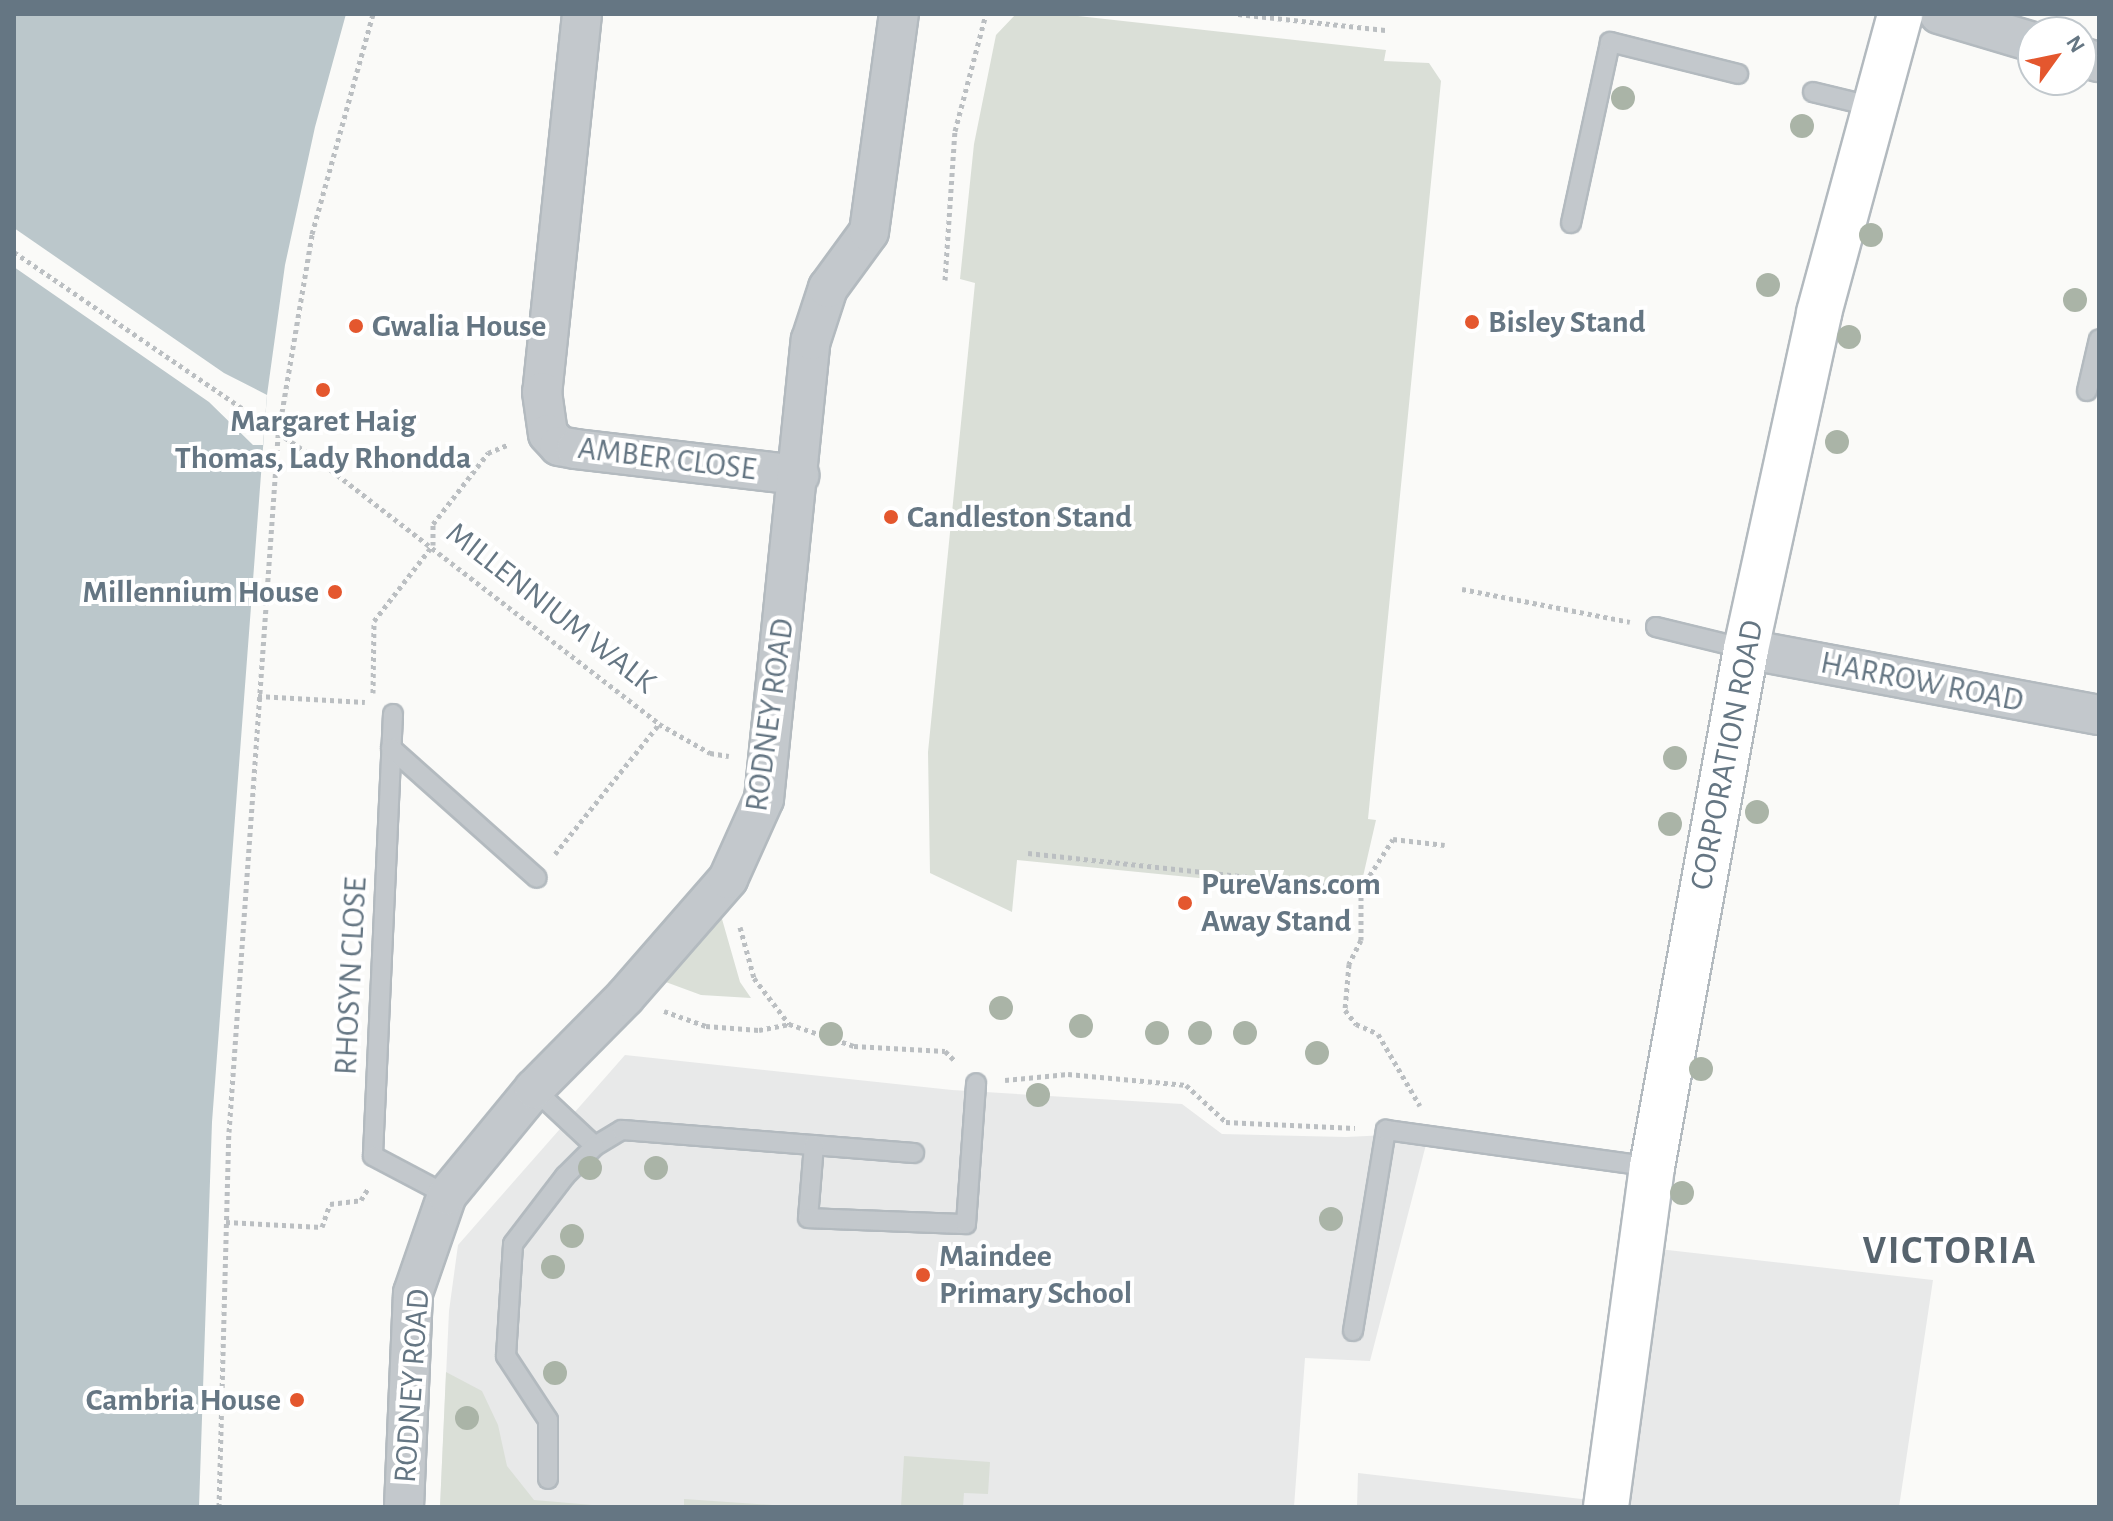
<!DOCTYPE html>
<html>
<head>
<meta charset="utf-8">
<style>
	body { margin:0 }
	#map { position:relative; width:2113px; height:1521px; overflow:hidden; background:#fafaf8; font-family:"Alegreya Sans",sans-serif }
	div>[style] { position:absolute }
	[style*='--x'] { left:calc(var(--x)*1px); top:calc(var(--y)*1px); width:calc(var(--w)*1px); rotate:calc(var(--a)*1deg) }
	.built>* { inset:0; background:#e8e9e9 }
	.green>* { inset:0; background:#dadfd7 }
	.water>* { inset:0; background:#bbc7cb }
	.pier>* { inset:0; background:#fafaf8 }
	.path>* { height:5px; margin-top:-2.5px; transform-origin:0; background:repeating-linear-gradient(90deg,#bbbfc2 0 4px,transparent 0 8px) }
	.roads { filter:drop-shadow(2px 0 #b3babf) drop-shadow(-2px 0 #b3babf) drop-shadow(0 2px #b3babf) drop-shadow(0 -2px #b3babf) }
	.lane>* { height:18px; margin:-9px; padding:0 9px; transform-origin:9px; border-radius:9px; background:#c3c8cc }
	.street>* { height:38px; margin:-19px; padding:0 19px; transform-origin:19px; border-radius:19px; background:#c3c8cc }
	.secondary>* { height:44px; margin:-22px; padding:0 22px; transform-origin:22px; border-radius:22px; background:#fff }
	.trees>* { width:24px; height:24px; margin:-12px; border-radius:50%; background:#aab4a7 }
	.dots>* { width:22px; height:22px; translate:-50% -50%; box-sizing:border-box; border:4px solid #fff; border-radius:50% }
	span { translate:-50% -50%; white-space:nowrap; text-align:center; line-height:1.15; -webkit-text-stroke:8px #fff; paint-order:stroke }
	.poi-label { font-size:32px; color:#657683; font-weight:700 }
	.left { translate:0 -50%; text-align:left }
	.right { translate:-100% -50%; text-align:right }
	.street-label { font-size:32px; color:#657683 }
	.district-label { font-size:40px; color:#57646e; font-weight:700; letter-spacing:2px }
	.frame { position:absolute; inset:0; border:16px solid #657683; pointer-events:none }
	.north { position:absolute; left:2017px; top:16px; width:80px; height:80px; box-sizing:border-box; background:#fff; border:2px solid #c1c8cd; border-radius:50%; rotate:57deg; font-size:22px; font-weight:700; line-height:32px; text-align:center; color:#657683 }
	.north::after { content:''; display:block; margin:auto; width:28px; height:36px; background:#e4572e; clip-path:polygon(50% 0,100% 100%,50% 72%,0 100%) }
</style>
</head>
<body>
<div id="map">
	<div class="built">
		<i style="clip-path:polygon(625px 1055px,952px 1090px,1182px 1104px,1222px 1134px,1346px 1137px,1429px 1133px,1370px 1361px,1305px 1358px,1294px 1507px,440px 1507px,449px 1311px,458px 1245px)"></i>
		<i style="clip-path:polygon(1641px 1247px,1933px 1280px,1899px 1507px,1357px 1507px,1358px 1473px,1607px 1502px)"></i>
	</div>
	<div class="green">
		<i style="clip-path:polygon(1060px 14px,1386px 50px,1384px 61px,1429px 63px,1441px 81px,1368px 819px,1376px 820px,1359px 894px,1017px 860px,1012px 912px,930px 873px,928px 752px,975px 283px,960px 279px,974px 144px,996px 35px,1015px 15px)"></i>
		<i style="clip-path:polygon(720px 912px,740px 982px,751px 998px,701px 995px,663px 981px)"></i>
		<i style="clip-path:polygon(446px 1372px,482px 1391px,498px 1425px,507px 1466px,534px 1500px,616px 1507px,440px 1507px)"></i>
		<i style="clip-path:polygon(904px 1456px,990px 1462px,988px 1494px,964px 1493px,963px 1507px,901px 1507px)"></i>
		<i style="clip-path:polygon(684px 1499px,802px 1507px,684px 1507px)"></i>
	</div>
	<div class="water">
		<i style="clip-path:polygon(14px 14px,346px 14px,315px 127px,285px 265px,267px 395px,212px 1122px,199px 1507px,14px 1507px)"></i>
	</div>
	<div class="pier">
		<i style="clip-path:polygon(14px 228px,224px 373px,267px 395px,263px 445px,253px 445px,209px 402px,14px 267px)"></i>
	</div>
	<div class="path">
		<i style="--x:1238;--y:14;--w:148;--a:6.2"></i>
		<i style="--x:14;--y:252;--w:368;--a:34.4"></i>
		<i style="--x:318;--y:460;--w:431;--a:37.7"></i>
		<i style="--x:659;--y:724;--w:59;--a:29.6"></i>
		<i style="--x:710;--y:753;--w:19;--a:9"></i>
		<i style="--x:945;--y:280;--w:149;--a:-86.2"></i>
		<i style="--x:955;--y:131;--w:121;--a:-75.2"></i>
		<i style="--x:1462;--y:589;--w:171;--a:11.1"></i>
		<i style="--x:373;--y:693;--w:72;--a:-89.2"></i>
		<i style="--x:374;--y:621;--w:96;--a:-52.2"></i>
		<i style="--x:433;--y:545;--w:21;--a:-90"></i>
		<i style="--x:433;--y:524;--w:90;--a:-52.2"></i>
		<i style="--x:488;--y:453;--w:23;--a:-23"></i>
		<i style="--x:258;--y:696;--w:107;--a:3.2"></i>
		<i style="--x:1028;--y:853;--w:335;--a:6.2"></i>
		<i style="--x:1361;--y:889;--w:51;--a:90"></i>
		<i style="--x:1361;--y:940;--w:27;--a:117"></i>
		<i style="--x:1349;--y:964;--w:46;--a:95"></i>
		<i style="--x:1345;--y:1010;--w:18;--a:52"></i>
		<i style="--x:1356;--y:1024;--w:24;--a:24"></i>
		<i style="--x:1378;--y:1034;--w:83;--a:59.7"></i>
		<i style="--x:555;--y:854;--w:166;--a:-51.3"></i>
		<i style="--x:1361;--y:889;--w:59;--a:-57.4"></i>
		<i style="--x:1393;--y:839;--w:52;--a:6.6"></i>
		<i style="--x:740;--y:927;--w:53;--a:74.6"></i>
		<i style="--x:754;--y:978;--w:58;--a:52.7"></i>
		<i style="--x:789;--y:1024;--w:69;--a:18.7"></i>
		<i style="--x:854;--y:1046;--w:91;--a:3.1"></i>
		<i style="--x:945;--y:1051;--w:16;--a:45"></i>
		<i style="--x:664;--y:1011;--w:45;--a:19.7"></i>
		<i style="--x:706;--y:1026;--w:53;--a:4.3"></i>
		<i style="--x:759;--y:1030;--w:31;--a:-11"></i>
		<i style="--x:1005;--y:1080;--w:63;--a:-5.4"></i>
		<i style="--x:1068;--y:1074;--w:119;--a:5.3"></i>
		<i style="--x:1186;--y:1085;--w:54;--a:42.8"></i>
		<i style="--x:1226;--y:1122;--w:129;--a:2.7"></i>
		<i style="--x:226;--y:1222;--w:96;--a:3"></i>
		<i style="--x:322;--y:1227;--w:24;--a:-71"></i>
		<i style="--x:330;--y:1204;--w:31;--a:-7"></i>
		<i style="--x:361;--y:1200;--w:15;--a:-58"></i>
		<i style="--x:219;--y:1507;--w:375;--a:-88.5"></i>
		<i style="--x:229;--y:1132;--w:698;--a:-85.97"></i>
		<i style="--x:278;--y:436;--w:205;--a:-80.4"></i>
		<i style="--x:312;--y:234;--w:228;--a:-74.5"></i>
	</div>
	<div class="roads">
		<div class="lane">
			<i style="--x:1813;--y:92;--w:64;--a:13.6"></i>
			<i style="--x:1571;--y:223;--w:185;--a:-77.8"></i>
			<i style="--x:1610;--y:42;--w:132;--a:14"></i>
			<i style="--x:2087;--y:391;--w:53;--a:-77"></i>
			<i style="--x:1656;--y:627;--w:93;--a:13.7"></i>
			<i style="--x:393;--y:714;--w:442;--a:92.6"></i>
			<i style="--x:373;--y:1156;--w:84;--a:27.8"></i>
			<i style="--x:391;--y:748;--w:195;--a:41.7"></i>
			<i style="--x:534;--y:1089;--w:83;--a:43.1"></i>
			<i style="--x:595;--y:1146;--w:31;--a:-31"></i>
			<i style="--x:622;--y:1130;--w:293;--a:4.5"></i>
			<i style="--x:814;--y:1145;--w:73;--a:94.7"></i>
			<i style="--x:808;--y:1218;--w:158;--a:2.2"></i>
			<i style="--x:966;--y:1224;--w:141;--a:-85.9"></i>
			<i style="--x:1353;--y:1331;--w:204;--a:-80.7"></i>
			<i style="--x:1386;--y:1130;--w:269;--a:7.9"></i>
			<i style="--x:548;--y:1479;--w:59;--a:-90"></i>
			<i style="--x:548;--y:1420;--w:77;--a:-123.3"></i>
			<i style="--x:506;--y:1356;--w:112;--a:-86.4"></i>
			<i style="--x:513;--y:1244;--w:86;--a:-52.6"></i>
			<i style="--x:565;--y:1176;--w:42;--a:-45"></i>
		</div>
		<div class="street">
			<i style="--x:582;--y:14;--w:380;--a:96"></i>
			<i style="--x:542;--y:392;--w:42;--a:81.9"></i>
			<i style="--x:548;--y:434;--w:16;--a:47"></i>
			<i style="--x:559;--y:446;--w:17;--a:10"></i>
			<i style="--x:576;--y:449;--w:225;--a:6.7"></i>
			<i style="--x:1939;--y:14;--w:98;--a:16.6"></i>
			<i style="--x:2081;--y:57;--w:19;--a:16"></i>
			<i style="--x:1746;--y:649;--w:359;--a:10.6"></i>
			<i style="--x:404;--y:1507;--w:214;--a:-87.6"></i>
			<i style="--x:413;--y:1293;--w:104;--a:-70.9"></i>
			<i style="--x:447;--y:1195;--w:137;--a:-50.6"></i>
			<i style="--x:534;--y:1089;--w:129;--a:-45.3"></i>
			<i style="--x:625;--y:997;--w:157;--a:-48.9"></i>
			<i style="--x:728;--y:879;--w:88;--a:-65.8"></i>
			<i style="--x:764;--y:799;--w:461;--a:-84.2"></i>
			<i style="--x:811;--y:340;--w:55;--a:-71.9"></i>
			<i style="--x:828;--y:288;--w:69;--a:-53.8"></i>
			<i style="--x:869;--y:232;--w:220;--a:-82.2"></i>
		</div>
		<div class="secondary">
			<i style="--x:1606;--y:1507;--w:343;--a:-82.3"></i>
			<i style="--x:1652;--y:1167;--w:526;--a:-79.71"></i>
			<i style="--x:1746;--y:649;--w:344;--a:-77.7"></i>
			<i style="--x:1819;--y:313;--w:310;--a:-74.8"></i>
		</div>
	</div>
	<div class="trees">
		<i style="left:1623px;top:98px"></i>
		<i style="left:1802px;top:126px"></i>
		<i style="left:1871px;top:235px"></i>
		<i style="left:1768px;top:285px"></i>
		<i style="left:2075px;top:300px"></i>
		<i style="left:1849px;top:337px"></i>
		<i style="left:1837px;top:442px"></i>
		<i style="left:1675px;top:758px"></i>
		<i style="left:1757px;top:812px"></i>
		<i style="left:1670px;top:824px"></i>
		<i style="left:1001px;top:1008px"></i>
		<i style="left:1081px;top:1026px"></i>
		<i style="left:1157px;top:1033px"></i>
		<i style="left:1200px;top:1033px"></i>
		<i style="left:1245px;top:1033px"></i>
		<i style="left:831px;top:1034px"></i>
		<i style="left:1317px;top:1053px"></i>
		<i style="left:1701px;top:1069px"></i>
		<i style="left:1038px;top:1095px"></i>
		<i style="left:590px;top:1168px"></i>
		<i style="left:656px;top:1168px"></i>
		<i style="left:1682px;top:1193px"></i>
		<i style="left:1331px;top:1219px"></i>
		<i style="left:572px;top:1236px"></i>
		<i style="left:553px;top:1267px"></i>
		<i style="left:555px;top:1373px"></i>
		<i style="left:467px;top:1418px"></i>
	</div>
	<div class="dots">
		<i style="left:1472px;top:322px;background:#e4572e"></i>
		<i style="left:356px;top:326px;background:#e4572e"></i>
		<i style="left:323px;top:390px;background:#e4572e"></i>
		<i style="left:891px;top:517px;background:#e4572e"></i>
		<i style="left:335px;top:592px;background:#e4572e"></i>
		<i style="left:1185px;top:903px;background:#e4572e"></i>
		<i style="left:923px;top:1275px;background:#e4572e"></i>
		<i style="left:297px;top:1400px;background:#e4572e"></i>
	</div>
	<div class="poi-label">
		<span class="left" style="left:1488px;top:322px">Bisley Stand</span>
		<span class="left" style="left:372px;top:326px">Gwalia House</span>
		<span style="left:323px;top:440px">Margaret Haig<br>Thomas, Lady Rhondda</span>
		<span class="left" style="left:907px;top:517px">Candleston Stand</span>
		<span class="right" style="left:319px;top:592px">Millennium House</span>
		<span class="left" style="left:1201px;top:903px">PureVans.com<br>Away Stand</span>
		<span class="left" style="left:939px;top:1275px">Maindee<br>Primary School</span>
		<span class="right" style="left:281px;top:1400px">Cambria House</span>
	</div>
	<div class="street-label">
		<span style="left:667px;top:459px;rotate:7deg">AMBER CLOSE</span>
		<span style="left:551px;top:608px;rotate:38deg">MILLENNIUM WALK</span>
		<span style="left:1922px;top:682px;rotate:11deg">HARROW ROAD</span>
		<span style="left:770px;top:715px;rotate:-82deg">RODNEY ROAD</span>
		<span style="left:1727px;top:755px;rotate:-79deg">CORPORATION ROAD</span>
		<span style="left:351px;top:976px;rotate:-87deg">RHOSYN CLOSE</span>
		<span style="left:412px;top:1386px;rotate:-86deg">RODNEY ROAD</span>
	</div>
	<div class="district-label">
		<span style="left:1950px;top:1251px">VICTORIA</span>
	</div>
	<div class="frame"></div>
	<div class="north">N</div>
</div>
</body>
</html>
